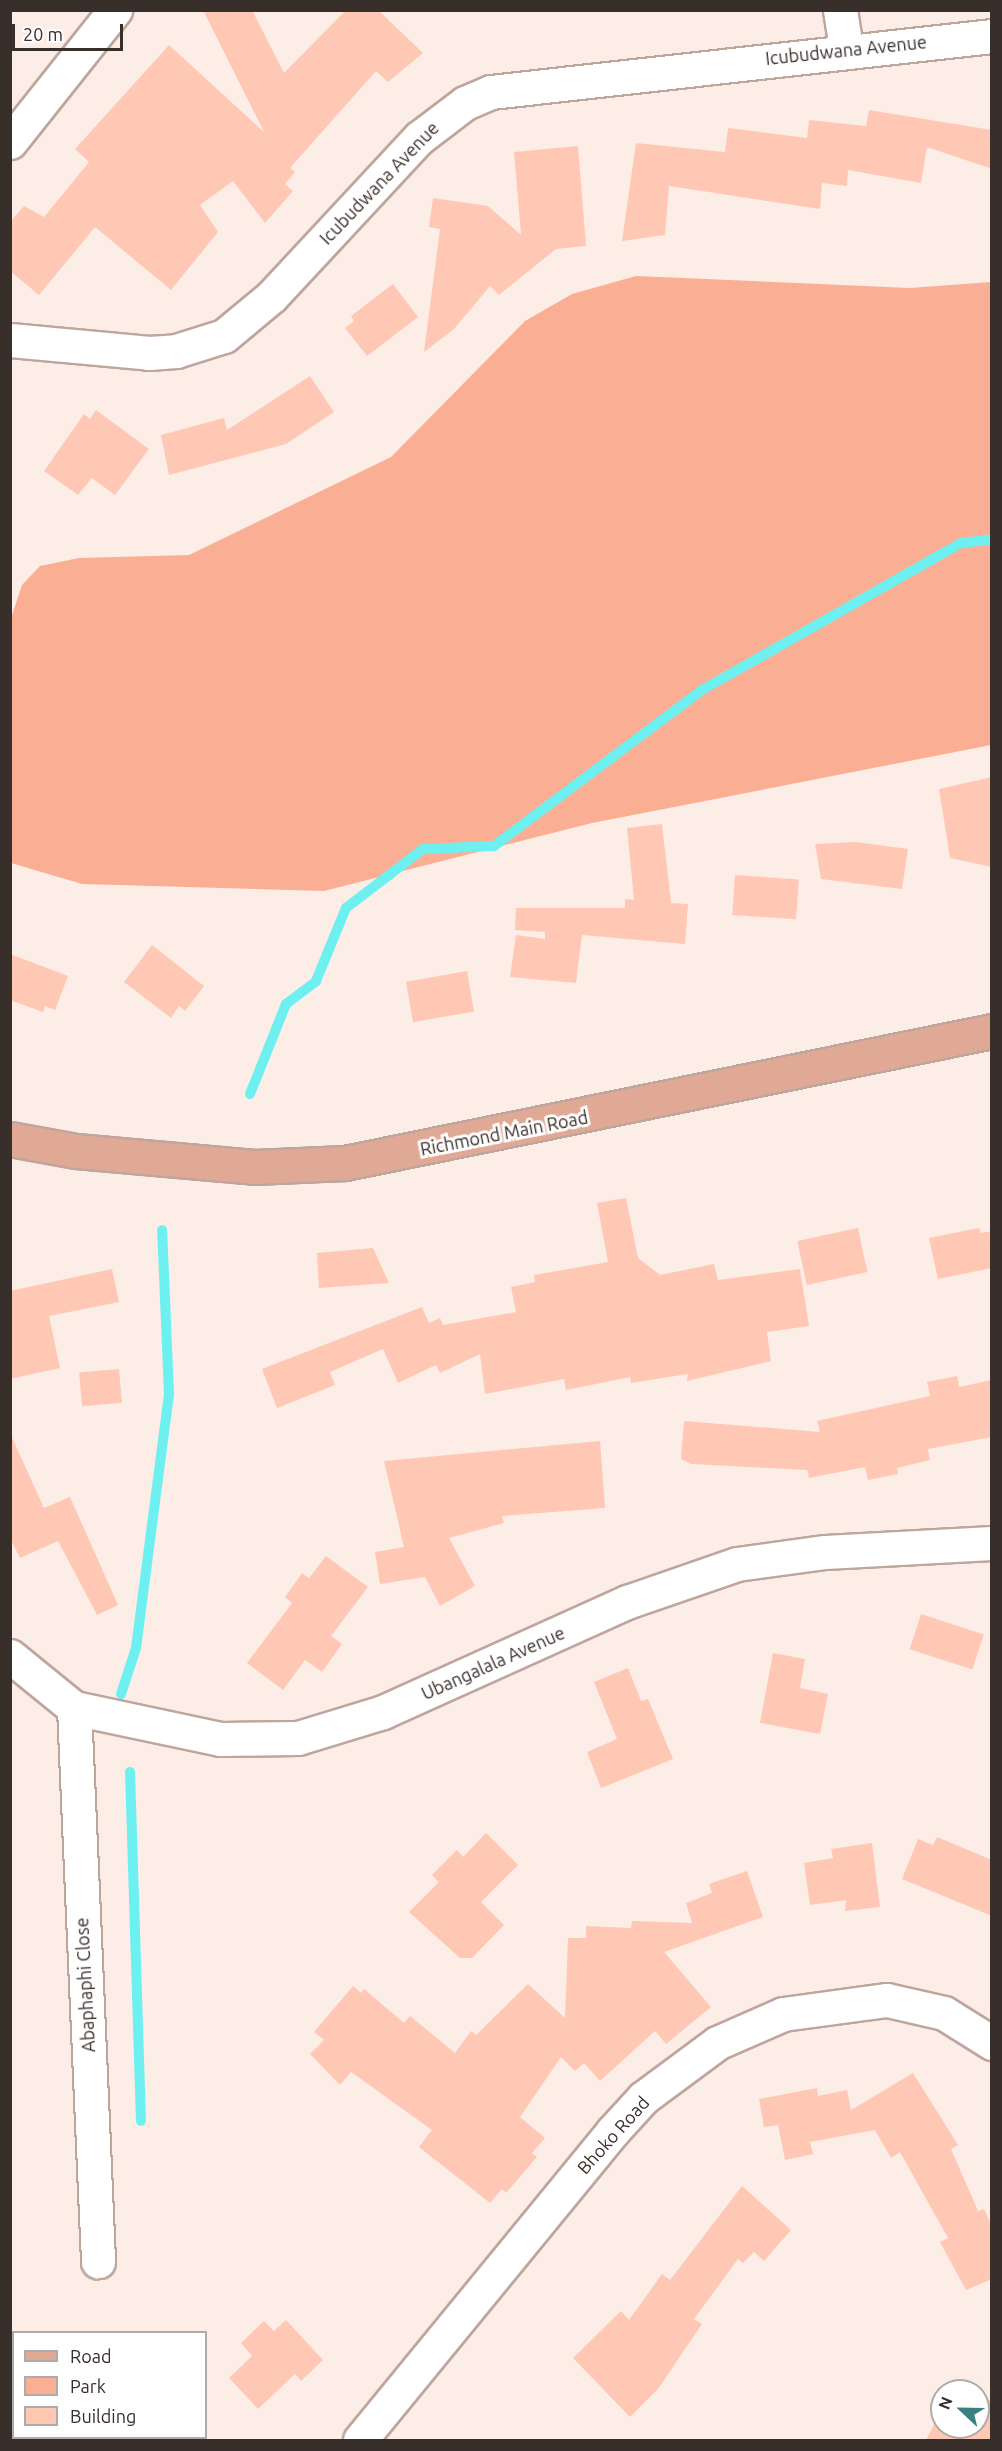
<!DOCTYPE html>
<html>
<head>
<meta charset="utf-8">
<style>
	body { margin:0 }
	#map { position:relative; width:1002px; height:2451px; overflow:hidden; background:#fdede7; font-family:Ubuntu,sans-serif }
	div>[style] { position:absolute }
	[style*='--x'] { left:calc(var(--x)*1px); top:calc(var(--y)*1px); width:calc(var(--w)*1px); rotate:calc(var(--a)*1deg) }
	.green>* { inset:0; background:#faaf95 }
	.stream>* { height:10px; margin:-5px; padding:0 5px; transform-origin:5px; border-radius:5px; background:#6ef0f1 }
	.building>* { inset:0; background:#ffc8b5; transform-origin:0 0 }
	.roads { filter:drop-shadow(2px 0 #bea59d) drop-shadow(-2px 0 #bea59d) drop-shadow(0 2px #bea59d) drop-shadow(0 -2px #bea59d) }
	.minor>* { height:33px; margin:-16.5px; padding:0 16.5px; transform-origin:16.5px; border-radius:16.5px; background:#fff }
	.major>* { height:33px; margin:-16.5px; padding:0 16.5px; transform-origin:16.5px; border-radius:16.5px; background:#e0a995 }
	span { translate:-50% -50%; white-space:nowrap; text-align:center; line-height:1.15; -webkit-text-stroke:6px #fefefe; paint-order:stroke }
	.street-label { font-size:18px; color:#382e2a }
	.frame { position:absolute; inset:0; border:12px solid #382e2a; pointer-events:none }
	.legend { position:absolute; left:12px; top:2331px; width:195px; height:108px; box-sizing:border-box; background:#fefefe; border:2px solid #afaba9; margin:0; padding:8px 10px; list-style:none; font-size:18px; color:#382e2a }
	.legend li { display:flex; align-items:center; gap:12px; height:30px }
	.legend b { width:30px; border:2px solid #afaba9 }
	.north { position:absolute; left:930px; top:2379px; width:60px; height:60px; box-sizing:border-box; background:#fefefe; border:2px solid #afaba9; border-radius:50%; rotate:292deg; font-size:16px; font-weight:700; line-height:24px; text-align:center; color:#382e2a }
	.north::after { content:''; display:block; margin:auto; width:21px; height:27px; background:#388081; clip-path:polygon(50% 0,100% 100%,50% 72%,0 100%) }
	.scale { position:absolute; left:12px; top:24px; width:111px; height:27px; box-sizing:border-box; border:3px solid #382e2a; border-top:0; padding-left:8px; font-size:18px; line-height:21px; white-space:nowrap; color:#382e2a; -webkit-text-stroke:4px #fefefe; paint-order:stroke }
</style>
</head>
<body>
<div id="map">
	<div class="green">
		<i style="clip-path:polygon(636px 276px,910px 288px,991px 282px,991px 745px,592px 823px,324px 891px,82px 884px,11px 863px,11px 618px,22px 585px,40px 566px,79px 558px,189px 555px,391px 457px,525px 321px,572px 294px)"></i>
	</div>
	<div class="stream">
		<i style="--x:250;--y:1094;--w:97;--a:-68.2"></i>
		<i style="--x:286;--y:1004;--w:38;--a:-37"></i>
		<i style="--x:316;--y:981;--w:79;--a:-67.7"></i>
		<i style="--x:346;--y:908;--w:97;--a:-37.5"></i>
		<i style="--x:423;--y:849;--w:71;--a:-2.4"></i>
		<i style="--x:494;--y:846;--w:260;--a:-36.9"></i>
		<i style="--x:702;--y:690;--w:298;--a:-29.6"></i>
		<i style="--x:961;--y:543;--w:31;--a:-7"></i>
		<i style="--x:121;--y:1694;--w:48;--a:-71.9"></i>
		<i style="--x:136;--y:1648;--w:256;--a:-82.6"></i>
		<i style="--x:169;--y:1394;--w:164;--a:-92.4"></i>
		<i style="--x:130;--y:1772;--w:349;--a:88.2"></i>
	</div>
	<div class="building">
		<i style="clip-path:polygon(203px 10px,252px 10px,284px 73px,346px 10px,378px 10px,423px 53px,388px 82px,376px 71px,290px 168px,295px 172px,285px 184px,293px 191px,265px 223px,233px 181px,200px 205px,218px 232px,171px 290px,95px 227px,39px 295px,10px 271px,10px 222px,24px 206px,44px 217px,89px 162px,75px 149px,169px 45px,264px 132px)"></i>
		<i style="clip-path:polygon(869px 110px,992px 130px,992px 169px,927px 147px,921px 183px,848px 170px,847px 186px,822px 183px,820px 209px,669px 186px,665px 235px,622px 241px,636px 143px,725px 152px,728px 128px,807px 138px,809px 120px,866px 126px)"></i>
		<i style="clip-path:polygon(578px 146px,586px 246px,556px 249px,499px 295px,490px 286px,454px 329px,424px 352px,440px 229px,429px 227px,433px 198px,488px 206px,521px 235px,514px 152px)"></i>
		<i style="clip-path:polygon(393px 284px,418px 317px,367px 356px,345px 328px,354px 321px,351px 316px)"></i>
		<i style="clip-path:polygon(310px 376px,334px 412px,286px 444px,169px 475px,161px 435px,224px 418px,227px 430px)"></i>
		<i style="clip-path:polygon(96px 410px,149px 449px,115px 495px,92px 478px,78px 495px,44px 471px,84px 414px,90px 419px)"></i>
		<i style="clip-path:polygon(992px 777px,992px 867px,950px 858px,939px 789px)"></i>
		<i style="clip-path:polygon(662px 824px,671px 903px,688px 904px,685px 944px,582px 935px,576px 983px,510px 977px,516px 935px,545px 939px,545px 932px,515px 930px,516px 908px,625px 908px,625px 899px,634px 900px,627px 828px)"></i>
		<i style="clip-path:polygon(856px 842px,908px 849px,902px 889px,821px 879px,815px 844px)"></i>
		<i style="left:735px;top:875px;width:64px;height:40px;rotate:4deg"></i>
		<i style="clip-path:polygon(152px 945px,204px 986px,185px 1011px,179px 1006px,171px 1018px,124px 982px)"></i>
		<i style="clip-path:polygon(10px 954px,68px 976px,55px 1010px,45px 1006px,43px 1012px,10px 1000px)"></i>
		<i style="left:467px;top:971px;width:41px;height:62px;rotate:80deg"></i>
		<i style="clip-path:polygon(626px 1198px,638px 1258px,660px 1275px,714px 1264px,718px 1280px,800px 1269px,809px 1326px,767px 1332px,771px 1361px,687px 1381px,688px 1374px,631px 1383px,630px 1377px,566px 1390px,564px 1379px,485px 1394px,480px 1354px,440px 1373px,436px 1365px,398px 1383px,383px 1349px,330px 1372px,335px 1385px,277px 1408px,262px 1369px,422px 1307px,429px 1323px,440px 1318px,443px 1325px,516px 1312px,511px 1287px,535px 1282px,534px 1275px,608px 1262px,597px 1203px)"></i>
		<i style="left:858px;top:1228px;width:45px;height:62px;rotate:78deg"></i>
		<i style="clip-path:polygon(979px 1228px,981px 1233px,992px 1231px,992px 1268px,938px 1279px,929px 1238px)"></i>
		<i style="clip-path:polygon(373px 1248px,389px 1283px,319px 1288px,317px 1253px)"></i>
		<i style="clip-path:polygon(112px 1269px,119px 1302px,49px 1316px,60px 1368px,10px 1379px,10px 1291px)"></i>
		<i style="left:119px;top:1369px;width:34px;height:40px;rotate:85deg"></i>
		<i style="clip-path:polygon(957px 1376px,959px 1387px,992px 1380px,992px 1437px,928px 1449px,930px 1460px,897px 1468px,898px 1474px,868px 1480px,865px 1467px,809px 1478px,807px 1470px,691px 1464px,681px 1459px,684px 1421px,820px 1432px,817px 1421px,930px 1396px,927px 1382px)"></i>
		<i style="clip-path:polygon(10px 1433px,44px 1508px,70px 1497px,118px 1605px,97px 1615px,58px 1541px,20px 1558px,10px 1538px)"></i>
		<i style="clip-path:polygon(600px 1441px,605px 1508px,502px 1516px,504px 1523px,449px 1538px,475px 1586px,440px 1606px,425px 1577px,380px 1584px,375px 1552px,404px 1547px,384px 1461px)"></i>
		<i style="clip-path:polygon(326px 1556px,368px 1587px,331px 1636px,342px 1644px,322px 1672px,305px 1660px,283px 1690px,247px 1663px,292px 1603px,285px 1597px,302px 1573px,309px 1578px)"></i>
		<i style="left:921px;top:1614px;width:66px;height:37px;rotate:18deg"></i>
		<i style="clip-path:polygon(773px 1653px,805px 1659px,800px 1688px,828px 1694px,820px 1734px,760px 1723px)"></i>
		<i style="clip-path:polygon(628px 1668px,641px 1701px,648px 1699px,673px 1759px,601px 1788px,587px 1752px,617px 1739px,594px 1682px)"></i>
		<i style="clip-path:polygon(486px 1833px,518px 1865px,481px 1902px,504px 1925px,472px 1958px,460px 1958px,409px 1912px,439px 1882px,432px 1875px,457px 1850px,463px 1857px)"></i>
		<i style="clip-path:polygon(937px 1837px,992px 1860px,992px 1916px,902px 1879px,918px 1839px,933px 1845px)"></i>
		<i style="clip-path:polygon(872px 1843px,880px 1907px,845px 1911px,846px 1900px,810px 1905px,804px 1863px,833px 1858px,831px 1849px)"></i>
		<i style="clip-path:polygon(747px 1871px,763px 1917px,664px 1952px,711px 2007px,666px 2044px,655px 2031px,600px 2081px,584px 2063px,575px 2071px,561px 2057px,520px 2117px,545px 2138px,532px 2153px,537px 2157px,506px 2193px,502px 2189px,490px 2203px,419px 2147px,432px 2130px,351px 2072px,340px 2085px,310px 2054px,324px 2040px,314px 2032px,353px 1986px,361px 1993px,364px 1989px,404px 2023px,410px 2016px,455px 2053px,471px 2031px,476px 2035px,528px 1984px,565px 2018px,568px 1938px,586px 1938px,586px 1926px,631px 1928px,632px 1921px,692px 1923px,686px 1903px,712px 1893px,709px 1884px)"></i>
		<i style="clip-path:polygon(913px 2073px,958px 2145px,951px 2149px,978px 2211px,984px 2209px,992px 2226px,992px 2279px,966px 2290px,940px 2242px,948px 2238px,900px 2152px,891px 2158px,875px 2130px,810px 2142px,813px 2154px,785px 2160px,778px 2125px,764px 2127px,759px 2099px,817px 2088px,818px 2096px,847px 2090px,851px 2110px)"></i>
		<i style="clip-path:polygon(742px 2186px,791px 2230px,764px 2261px,754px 2252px,743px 2263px,738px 2259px,694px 2319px,702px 2324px,658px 2389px,630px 2417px,573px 2358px,621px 2311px,629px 2320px,662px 2274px,670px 2280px)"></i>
		<i style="clip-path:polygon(286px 2320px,323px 2360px,301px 2381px,295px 2374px,258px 2409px,229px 2378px,252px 2356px,241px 2343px,264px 2321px,274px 2331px)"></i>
		<i style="clip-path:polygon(978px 2395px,992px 2401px,992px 2440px,926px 2440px,942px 2409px,942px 2427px,978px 2427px)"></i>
	</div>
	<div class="roads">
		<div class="minor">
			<i style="--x:840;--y:10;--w:39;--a:81"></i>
			<i style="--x:10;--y:142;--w:169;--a:-51.5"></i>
			<i style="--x:10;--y:340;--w:140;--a:5.3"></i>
			<i style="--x:149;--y:353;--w:27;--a:-4"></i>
			<i style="--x:176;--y:351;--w:50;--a:-17.4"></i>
			<i style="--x:224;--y:336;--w:62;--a:-39.8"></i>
			<i style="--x:272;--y:296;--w:216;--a:-47.1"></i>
			<i style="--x:419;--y:138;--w:58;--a:-37.3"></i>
			<i style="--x:465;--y:103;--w:28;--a:-23"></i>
			<i style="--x:491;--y:92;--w:504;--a:-6.38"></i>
			<i style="--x:10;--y:1656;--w:82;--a:39.1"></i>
			<i style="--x:74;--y:1708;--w:149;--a:12"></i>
			<i style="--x:220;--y:1739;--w:78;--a:-0.7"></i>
			<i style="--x:298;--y:1738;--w:89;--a:-17"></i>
			<i style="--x:383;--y:1712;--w:268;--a:-24.3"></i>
			<i style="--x:627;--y:1602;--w:116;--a:-19.1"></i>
			<i style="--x:737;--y:1564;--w:89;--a:-7.8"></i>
			<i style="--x:825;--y:1552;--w:167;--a:-3.1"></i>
			<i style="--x:74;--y:1708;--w:554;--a:87.51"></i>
			<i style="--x:360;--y:2440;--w:398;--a:-50.7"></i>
			<i style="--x:612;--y:2132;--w:46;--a:-47.6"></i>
			<i style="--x:643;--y:2098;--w:92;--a:-36.6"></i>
			<i style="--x:717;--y:2043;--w:72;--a:-23.7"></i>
			<i style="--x:783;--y:2014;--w:105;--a:-7.7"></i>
			<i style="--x:887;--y:2000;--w:58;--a:12.8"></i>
			<i style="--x:944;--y:2013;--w:57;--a:32"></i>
		</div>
		<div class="major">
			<i style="--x:10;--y:1139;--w:67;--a:10.3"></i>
			<i style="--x:76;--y:1151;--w:179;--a:5.1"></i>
			<i style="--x:254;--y:1167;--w:91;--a:-2.5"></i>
			<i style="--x:345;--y:1163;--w:660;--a:-11.53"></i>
		</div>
	</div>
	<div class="street-label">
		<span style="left:846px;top:50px;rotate:-6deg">Icubudwana Avenue</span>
		<span style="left:379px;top:183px;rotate:-46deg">Icubudwana Avenue</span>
		<span style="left:504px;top:1133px;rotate:-11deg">Richmond Main Road</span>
		<span style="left:493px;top:1663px;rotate:-24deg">Ubangalala Avenue</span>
		<span style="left:85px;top:1985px;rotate:-93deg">Abaphaphi Close</span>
		<span style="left:613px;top:2135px;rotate:-48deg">Bhoko Road</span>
	</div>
	<div class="frame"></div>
	<ul class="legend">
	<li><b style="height:8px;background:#e0a995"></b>Road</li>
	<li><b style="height:16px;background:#faaf95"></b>Park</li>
	<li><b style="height:16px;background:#ffc8b5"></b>Building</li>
	</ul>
	<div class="north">N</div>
	<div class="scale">20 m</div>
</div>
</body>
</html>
